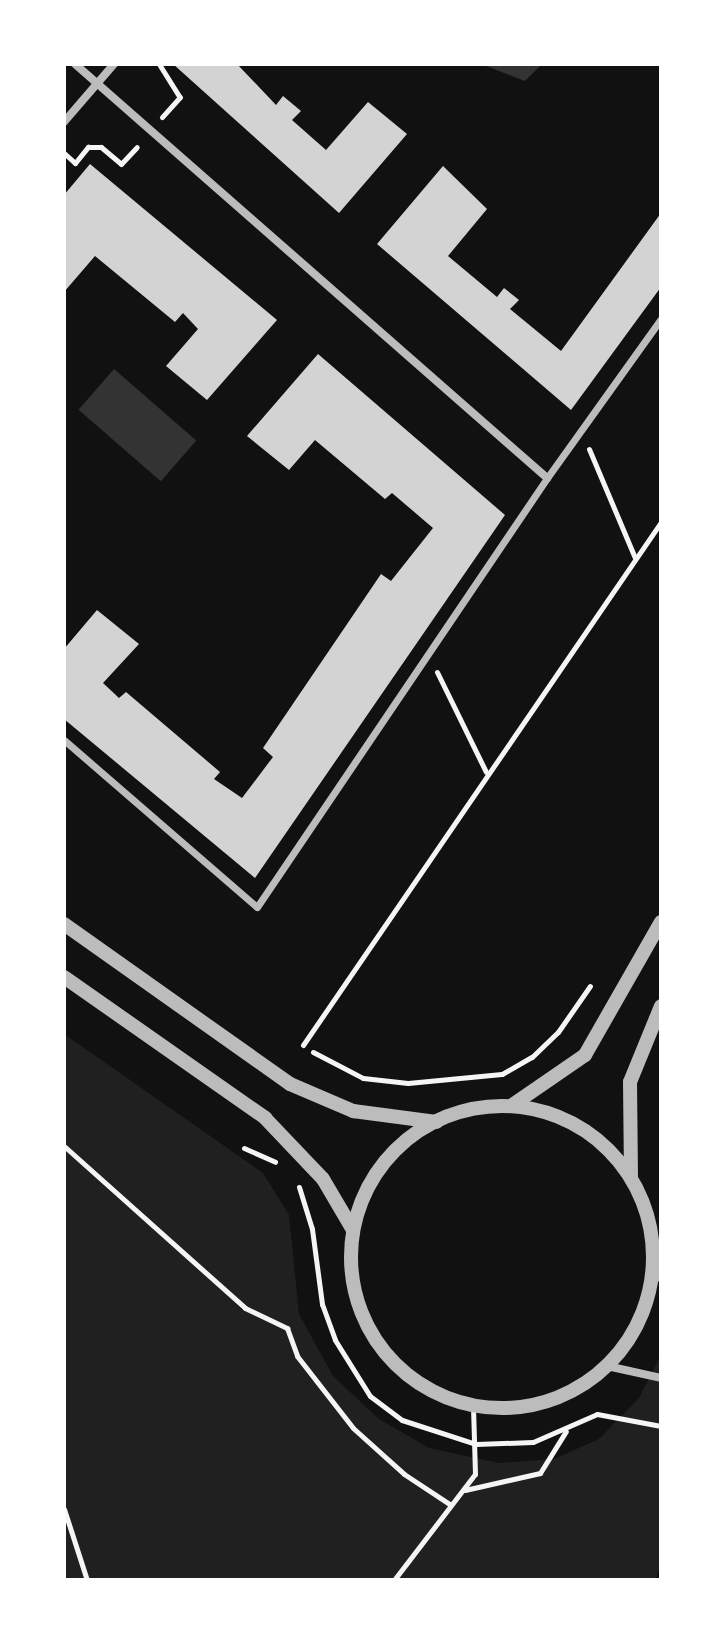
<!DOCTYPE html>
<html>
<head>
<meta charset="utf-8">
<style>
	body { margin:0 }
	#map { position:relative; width:725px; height:1644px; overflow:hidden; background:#111; font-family:Literata,serif }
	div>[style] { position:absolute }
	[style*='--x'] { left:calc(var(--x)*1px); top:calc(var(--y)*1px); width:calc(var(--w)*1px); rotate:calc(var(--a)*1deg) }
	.green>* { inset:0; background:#202020 }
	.water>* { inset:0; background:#333; transform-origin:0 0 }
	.building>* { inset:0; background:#d3d3d3 }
	.path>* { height:5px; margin:-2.5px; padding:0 2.5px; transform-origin:2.5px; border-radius:2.5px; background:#f5f5f5 }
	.pedestrian>* { height:7px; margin:-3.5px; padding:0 3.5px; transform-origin:3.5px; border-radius:3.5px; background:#bcbcbc }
	.minor>* { height:8px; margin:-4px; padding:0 4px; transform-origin:4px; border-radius:4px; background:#bcbcbc }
	.tertiary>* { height:14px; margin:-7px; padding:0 7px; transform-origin:7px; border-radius:7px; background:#bcbcbc }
	.tertiary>.ring { margin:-7px; padding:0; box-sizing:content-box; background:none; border:14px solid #bcbcbc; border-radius:50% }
	span { translate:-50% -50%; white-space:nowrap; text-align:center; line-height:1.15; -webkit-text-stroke:8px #fff; paint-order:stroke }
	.frame { position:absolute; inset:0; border:66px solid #fff; pointer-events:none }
</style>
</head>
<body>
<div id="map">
	<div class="green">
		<i style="clip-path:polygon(64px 1034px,263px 1173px,289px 1215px,299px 1314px,333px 1376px,379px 1419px,429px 1448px,499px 1463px,554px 1459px,599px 1439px,639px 1398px,661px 1355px,661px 1565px,655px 1580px,64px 1580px)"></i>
	</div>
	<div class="water">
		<i style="clip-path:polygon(481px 64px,542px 64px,525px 81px)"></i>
		<i style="left:114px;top:369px;width:109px;height:54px;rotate:41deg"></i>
	</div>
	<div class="building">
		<i style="clip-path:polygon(173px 64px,237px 64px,276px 105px,283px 96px,301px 111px,292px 120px,326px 150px,368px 102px,407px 134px,339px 213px)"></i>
		<i style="clip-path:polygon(90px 164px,277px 320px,207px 400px,166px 366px,198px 329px,183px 313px,175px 322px,95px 256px,64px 292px,64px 195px)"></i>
		<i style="clip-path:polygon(443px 166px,487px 209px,448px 256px,497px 297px,504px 288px,519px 300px,510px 309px,561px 351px,661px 213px,661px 287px,571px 410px,377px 244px)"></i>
		<i style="clip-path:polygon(318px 354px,505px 515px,255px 878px,64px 719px,64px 649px,97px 610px,139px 644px,103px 683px,119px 698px,126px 692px,220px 772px,214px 779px,242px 798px,273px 757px,263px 748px,381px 574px,391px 581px,433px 528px,392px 493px,385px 499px,315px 440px,289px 470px,247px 436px)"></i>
	</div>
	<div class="path">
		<i style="--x:159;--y:64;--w:39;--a:58"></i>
		<i style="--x:180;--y:97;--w:27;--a:132"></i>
		<i style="--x:64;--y:153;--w:15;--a:42"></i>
		<i style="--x:75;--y:163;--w:21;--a:-51"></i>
		<i style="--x:88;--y:147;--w:13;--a:0"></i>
		<i style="--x:101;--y:147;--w:26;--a:40"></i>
		<i style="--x:121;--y:164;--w:23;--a:-47"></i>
		<i style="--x:589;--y:449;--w:118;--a:67.1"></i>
		<i style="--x:437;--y:672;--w:111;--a:63.9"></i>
		<i style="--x:303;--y:1045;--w:634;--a:-55.61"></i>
		<i style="--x:313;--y:1052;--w:56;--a:27.5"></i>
		<i style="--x:363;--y:1078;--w:45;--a:6.3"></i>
		<i style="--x:408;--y:1083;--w:94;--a:-5.5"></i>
		<i style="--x:502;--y:1074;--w:34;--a:-30"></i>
		<i style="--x:532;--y:1057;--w:36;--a:-44"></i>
		<i style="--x:558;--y:1032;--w:56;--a:-55.2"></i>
		<i style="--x:661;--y:1112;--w:26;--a:90"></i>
		<i style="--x:64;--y:1146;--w:243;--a:41.8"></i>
		<i style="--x:245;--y:1308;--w:47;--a:25.5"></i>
		<i style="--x:287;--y:1328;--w:30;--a:70"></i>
		<i style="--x:297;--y:1356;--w:91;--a:52.1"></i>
		<i style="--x:353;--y:1428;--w:69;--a:42"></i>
		<i style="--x:404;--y:1474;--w:56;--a:33.4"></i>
		<i style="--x:244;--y:1148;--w:34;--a:24"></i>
		<i style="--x:299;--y:1187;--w:44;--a:72.8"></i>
		<i style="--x:312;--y:1229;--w:76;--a:82.4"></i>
		<i style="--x:322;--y:1304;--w:38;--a:70"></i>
		<i style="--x:335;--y:1340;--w:66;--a:58"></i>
		<i style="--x:370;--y:1396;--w:40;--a:37"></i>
		<i style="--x:402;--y:1420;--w:78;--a:18"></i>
		<i style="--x:476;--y:1444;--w:57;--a:-2"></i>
		<i style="--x:533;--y:1442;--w:70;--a:-23.6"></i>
		<i style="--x:597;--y:1414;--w:65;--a:10.6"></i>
		<i style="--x:465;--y:1490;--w:77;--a:-12.8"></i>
		<i style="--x:540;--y:1473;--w:49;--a:-58.2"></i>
		<i style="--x:64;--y:1509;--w:75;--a:72.1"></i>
		<i style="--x:394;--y:1580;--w:133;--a:-52.6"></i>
		<i style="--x:475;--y:1474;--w:69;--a:-91.7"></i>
	</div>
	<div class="pedestrian">
		<i style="--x:64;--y:740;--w:255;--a:40.9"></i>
		<i style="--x:257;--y:907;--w:518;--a:-55.94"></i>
		<i style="--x:547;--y:478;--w:196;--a:-54.4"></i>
	</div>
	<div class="minor">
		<i style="--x:75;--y:64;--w:628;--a:41.25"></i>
		<i style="--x:64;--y:122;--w:77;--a:-49.2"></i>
		<i style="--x:653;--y:1274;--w:9;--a:27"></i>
		<i style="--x:607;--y:1366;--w:55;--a:12.5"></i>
	</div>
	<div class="tertiary">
		<i style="--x:64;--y:924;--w:277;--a:35.3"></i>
		<i style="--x:290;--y:1084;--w:69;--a:23.2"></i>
		<i style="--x:353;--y:1111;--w:84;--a:7.5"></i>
		<i style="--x:64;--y:977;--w:246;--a:35"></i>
		<i style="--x:265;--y:1118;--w:84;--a:46.4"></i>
		<i style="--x:323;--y:1179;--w:59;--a:59.5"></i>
		<i style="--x:511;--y:1106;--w:90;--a:-34.6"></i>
		<i style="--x:585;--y:1055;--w:153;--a:-60.3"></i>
		<i class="ring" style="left:351px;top:1106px;width:288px;height:288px"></i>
		<i style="--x:631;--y:1177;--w:95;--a:-90.6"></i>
		<i style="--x:630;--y:1082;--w:82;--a:-67.8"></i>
	</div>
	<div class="frame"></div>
</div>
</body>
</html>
